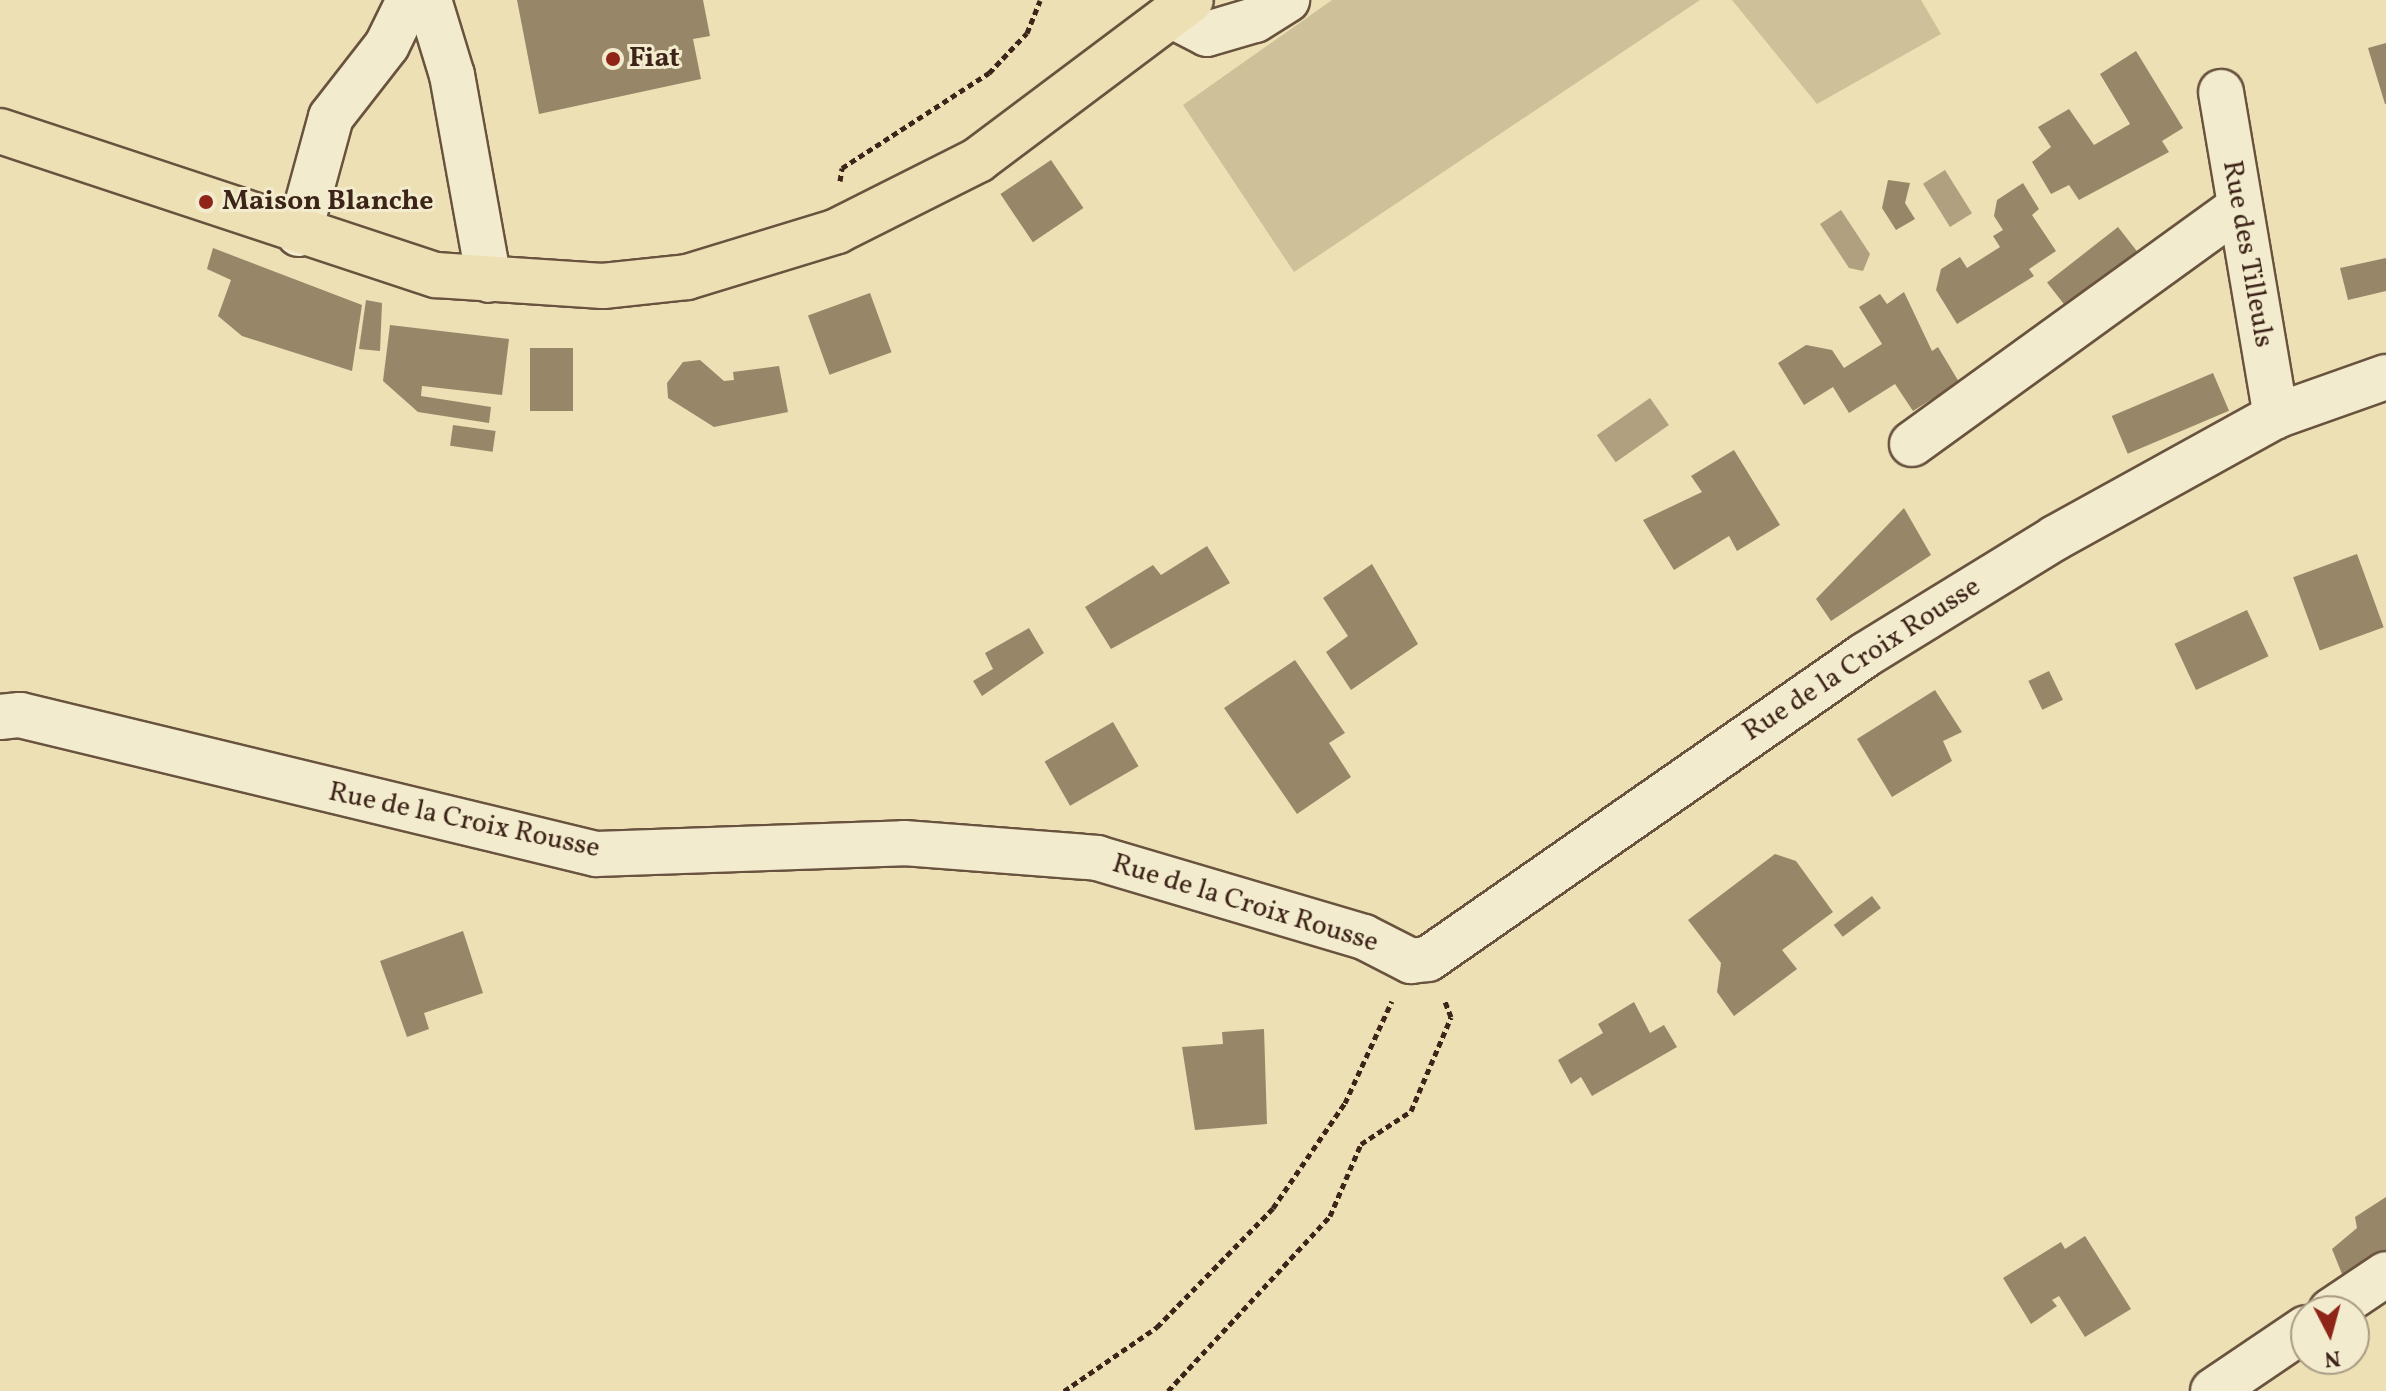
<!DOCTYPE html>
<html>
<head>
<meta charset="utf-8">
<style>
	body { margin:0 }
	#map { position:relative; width:2386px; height:1391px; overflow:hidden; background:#ece0b4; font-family:Vollkorn,serif }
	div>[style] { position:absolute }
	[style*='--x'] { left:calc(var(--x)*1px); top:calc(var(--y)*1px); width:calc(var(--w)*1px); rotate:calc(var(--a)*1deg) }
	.green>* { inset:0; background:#cec099 }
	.water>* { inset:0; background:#b0a07f; transform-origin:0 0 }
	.building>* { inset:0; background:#988669; transform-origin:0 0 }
	.path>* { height:5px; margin-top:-2.5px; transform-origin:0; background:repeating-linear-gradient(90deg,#3d2418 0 6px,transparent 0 10px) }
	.roads { filter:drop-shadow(2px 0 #69533f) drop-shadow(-2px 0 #69533f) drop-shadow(0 2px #69533f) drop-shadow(0 -2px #69533f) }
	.minor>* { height:44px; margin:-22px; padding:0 22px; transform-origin:22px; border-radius:22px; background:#f3ebce }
	.major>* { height:44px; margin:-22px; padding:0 22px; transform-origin:22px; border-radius:22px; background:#ece0b4 }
	.dots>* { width:22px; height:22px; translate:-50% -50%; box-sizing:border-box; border:4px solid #f3ebce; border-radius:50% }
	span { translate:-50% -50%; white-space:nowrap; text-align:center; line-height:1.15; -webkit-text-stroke:6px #f3ebce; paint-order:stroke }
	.poi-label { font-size:28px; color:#3d2418; font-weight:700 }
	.left { translate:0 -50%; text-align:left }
	.street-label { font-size:28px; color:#3d2418 }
	.north { position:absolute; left:2290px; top:1295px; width:80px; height:80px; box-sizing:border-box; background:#f3ebce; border:2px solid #aa9b85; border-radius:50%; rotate:174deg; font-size:22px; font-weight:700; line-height:32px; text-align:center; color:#3d2418 }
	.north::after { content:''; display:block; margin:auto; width:28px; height:36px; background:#8f2418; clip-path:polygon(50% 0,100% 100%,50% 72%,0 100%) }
</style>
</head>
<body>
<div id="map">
	<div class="green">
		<i style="clip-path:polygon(1332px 0,1700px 0,1294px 272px,1183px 105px)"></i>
		<i style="clip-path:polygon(1732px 0,1921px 0,1941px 34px,1817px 104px)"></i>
	</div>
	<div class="water">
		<i style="left:1945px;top:170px;width:51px;height:26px;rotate:58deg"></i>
		<i style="clip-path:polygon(1841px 210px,1870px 254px,1863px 271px,1849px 268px,1820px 224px)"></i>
		<i style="left:1650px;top:398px;width:33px;height:65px;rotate:55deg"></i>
	</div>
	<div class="building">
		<i style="clip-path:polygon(517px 0,703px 0,710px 36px,693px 39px,701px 79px,539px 114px)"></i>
		<i style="clip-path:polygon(2386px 43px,2386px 104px,2385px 104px,2368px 48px)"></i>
		<i style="clip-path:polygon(2136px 51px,2183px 128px,2162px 141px,2169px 152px,2079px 200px,2069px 185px,2051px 194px,2032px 162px,2051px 147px,2038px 127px,2069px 109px,2094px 145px,2130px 124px,2100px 74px)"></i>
		<i style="left:1051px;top:160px;width:58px;height:61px;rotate:56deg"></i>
		<i style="clip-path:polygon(1888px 180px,1910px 183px,1905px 203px,1915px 219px,1896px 230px,1882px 208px)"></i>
		<i style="clip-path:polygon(2023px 183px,2039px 209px,2032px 215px,2056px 251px,2029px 269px,2034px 276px,1957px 324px,1936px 290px,1941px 269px,1960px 257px,1967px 268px,2000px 247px,1993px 236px,2003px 230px,1994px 216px,1997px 200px)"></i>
		<i style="left:2118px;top:227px;width:46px;height:90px;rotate:52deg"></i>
		<i style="clip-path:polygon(213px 248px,362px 305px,352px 371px,242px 336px,218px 316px,231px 280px,207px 269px)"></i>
		<i style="clip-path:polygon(2386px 258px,2386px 291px,2348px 300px,2340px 268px)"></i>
		<i style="clip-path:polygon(1904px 292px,1932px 351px,1938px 347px,1959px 382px,1913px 411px,1895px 384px,1849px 413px,1833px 387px,1804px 405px,1778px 363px,1806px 345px,1832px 350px,1844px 368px,1882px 344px,1859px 307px,1880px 294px,1887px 304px)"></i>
		<i style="left:870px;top:293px;width:63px;height:66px;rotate:70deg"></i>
		<i style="clip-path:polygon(366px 300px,382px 303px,380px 351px,359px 349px)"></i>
		<i style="clip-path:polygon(390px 325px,509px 339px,502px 395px,422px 386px,421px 396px,491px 407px,489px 423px,418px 412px,383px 381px)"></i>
		<i style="left:530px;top:348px;width:43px;height:63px"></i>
		<i style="clip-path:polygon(700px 360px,724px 381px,734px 380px,733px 372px,779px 366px,788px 412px,714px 427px,668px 398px,667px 383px,683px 362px)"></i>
		<i style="left:2213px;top:373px;width:41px;height:110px;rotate:67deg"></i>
		<i style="left:453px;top:425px;width:43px;height:21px;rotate:8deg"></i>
		<i style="clip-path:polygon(1734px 450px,1780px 525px,1737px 551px,1729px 536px,1674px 570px,1643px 520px,1702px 492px,1691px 476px)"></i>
		<i style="clip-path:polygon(1904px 508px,1931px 555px,1831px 621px,1816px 599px)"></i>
		<i style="clip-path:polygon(1207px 546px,1230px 583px,1111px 649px,1085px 607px,1153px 565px,1161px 575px)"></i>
		<i style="left:2357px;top:554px;width:78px;height:68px;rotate:70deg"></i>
		<i style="clip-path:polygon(1372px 564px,1418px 644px,1351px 690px,1326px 652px,1348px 636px,1323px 598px)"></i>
		<i style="left:2247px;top:610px;width:51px;height:80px;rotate:65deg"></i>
		<i style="clip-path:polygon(1029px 628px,1044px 653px,982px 696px,973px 681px,993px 669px,985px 653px)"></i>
		<i style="clip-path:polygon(1295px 660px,1345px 733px,1329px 743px,1351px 777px,1297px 814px,1224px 708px)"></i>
		<i style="left:2049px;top:671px;width:32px;height:23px;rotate:64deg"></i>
		<i style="clip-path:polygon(1935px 690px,1962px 732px,1943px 741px,1952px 761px,1892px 797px,1857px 739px)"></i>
		<i style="left:1113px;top:722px;width:51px;height:79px;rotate:60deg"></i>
		<i style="clip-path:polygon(1775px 854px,1796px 861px,1833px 912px,1782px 950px,1797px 969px,1734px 1016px,1717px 992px,1721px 963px,1688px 920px)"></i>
		<i style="left:1872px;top:896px;width:15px;height:48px;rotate:53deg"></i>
		<i style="clip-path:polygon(463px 931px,483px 993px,424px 1013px,429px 1029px,407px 1037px,380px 961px)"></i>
		<i style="clip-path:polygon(1634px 1002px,1650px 1033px,1664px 1025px,1677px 1047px,1592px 1096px,1581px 1077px,1571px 1084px,1558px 1060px,1603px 1033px,1598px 1024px)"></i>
		<i style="clip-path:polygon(1264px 1029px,1267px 1124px,1195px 1130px,1182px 1047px,1223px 1044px,1222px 1032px)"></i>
		<i style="clip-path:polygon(2386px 1197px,2386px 1252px,2344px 1279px,2332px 1249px,2357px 1228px,2355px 1217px)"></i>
		<i style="clip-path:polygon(2085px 1236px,2131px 1309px,2085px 1337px,2059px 1296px,2052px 1300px,2057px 1306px,2031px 1324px,2003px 1278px,2061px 1242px,2065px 1249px)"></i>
	</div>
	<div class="path">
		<i style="--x:840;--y:181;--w:13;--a:-81"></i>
		<i style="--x:842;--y:168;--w:175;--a:-32.9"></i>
		<i style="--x:989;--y:73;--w:55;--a:-46.5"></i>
		<i style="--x:1027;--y:33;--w:35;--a:-68"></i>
		<i style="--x:1064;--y:1391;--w:113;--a:-34.5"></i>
		<i style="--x:1157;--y:1327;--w:166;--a:-45.7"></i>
		<i style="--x:1273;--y:1208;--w:127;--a:-55.6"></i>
		<i style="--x:1345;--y:1103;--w:112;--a:-65.3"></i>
		<i style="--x:1168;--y:1391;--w:238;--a:-47.2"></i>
		<i style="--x:1330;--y:1216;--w:78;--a:-66.7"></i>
		<i style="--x:1361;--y:1144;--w:60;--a:-33.4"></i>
		<i style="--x:1411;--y:1111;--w:102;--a:-66.9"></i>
		<i style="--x:1451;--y:1017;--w:19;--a:-111"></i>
	</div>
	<div class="roads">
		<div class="minor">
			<i style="--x:429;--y:0;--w:78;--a:73"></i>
			<i style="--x:452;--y:75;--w:208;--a:79.8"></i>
			<i style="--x:1172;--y:16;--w:39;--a:27"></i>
			<i style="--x:1207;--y:34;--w:50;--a:-16.3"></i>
			<i style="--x:1255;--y:20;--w:38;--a:-32"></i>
			<i style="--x:2221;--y:92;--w:329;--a:80.4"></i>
			<i style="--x:299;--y:234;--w:121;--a:-74.7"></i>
			<i style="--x:331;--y:117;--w:91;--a:-52.1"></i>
			<i style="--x:387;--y:45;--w:50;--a:-63.9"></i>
			<i style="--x:1912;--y:444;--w:401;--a:-35.9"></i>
			<i style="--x:0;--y:717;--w:20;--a:-6"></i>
			<i style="--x:20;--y:715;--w:593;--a:13.57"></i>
			<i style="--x:596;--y:854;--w:308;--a:-2"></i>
			<i style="--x:904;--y:843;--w:194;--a:4.4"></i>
			<i style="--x:1097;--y:858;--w:278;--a:16.5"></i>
			<i style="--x:1364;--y:937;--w:53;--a:27.1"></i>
			<i style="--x:1411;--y:961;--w:17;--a:-7"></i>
			<i style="--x:1428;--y:959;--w:532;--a:-34.82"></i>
			<i style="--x:1865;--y:655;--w:223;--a:-31.6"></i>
			<i style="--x:2055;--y:538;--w:252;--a:-28.9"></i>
			<i style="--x:2276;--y:416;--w:117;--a:-19.5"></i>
			<i style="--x:2331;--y:1311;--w:66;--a:-33.9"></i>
			<i style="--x:2213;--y:1391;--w:112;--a:-34.1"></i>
		</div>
		<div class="major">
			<i style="--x:0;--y:131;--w:459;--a:18.3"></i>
			<i style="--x:436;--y:275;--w:167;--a:3.8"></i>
			<i style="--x:603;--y:286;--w:84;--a:-6.1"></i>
			<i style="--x:687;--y:277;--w:157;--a:-17"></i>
			<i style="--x:837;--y:231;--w:158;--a:-26.7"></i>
			<i style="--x:978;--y:160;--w:266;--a:-36.9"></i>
		</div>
	</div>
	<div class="dots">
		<i style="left:613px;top:59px;background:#8f2418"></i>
		<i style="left:206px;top:202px;background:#8f2418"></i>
	</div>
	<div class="poi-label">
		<span class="left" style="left:629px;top:59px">Fiat</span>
		<span class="left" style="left:222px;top:202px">Maison Blanche</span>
	</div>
	<div class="street-label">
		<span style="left:2247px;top:254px;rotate:80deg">Rue des Tilleuls</span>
		<span style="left:1862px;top:660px;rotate:-33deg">Rue de la Croix Rousse</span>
		<span style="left:464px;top:821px;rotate:12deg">Rue de la Croix Rousse</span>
		<span style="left:1245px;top:904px;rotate:17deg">Rue de la Croix Rousse</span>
	</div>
	<div class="north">N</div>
</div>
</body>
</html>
